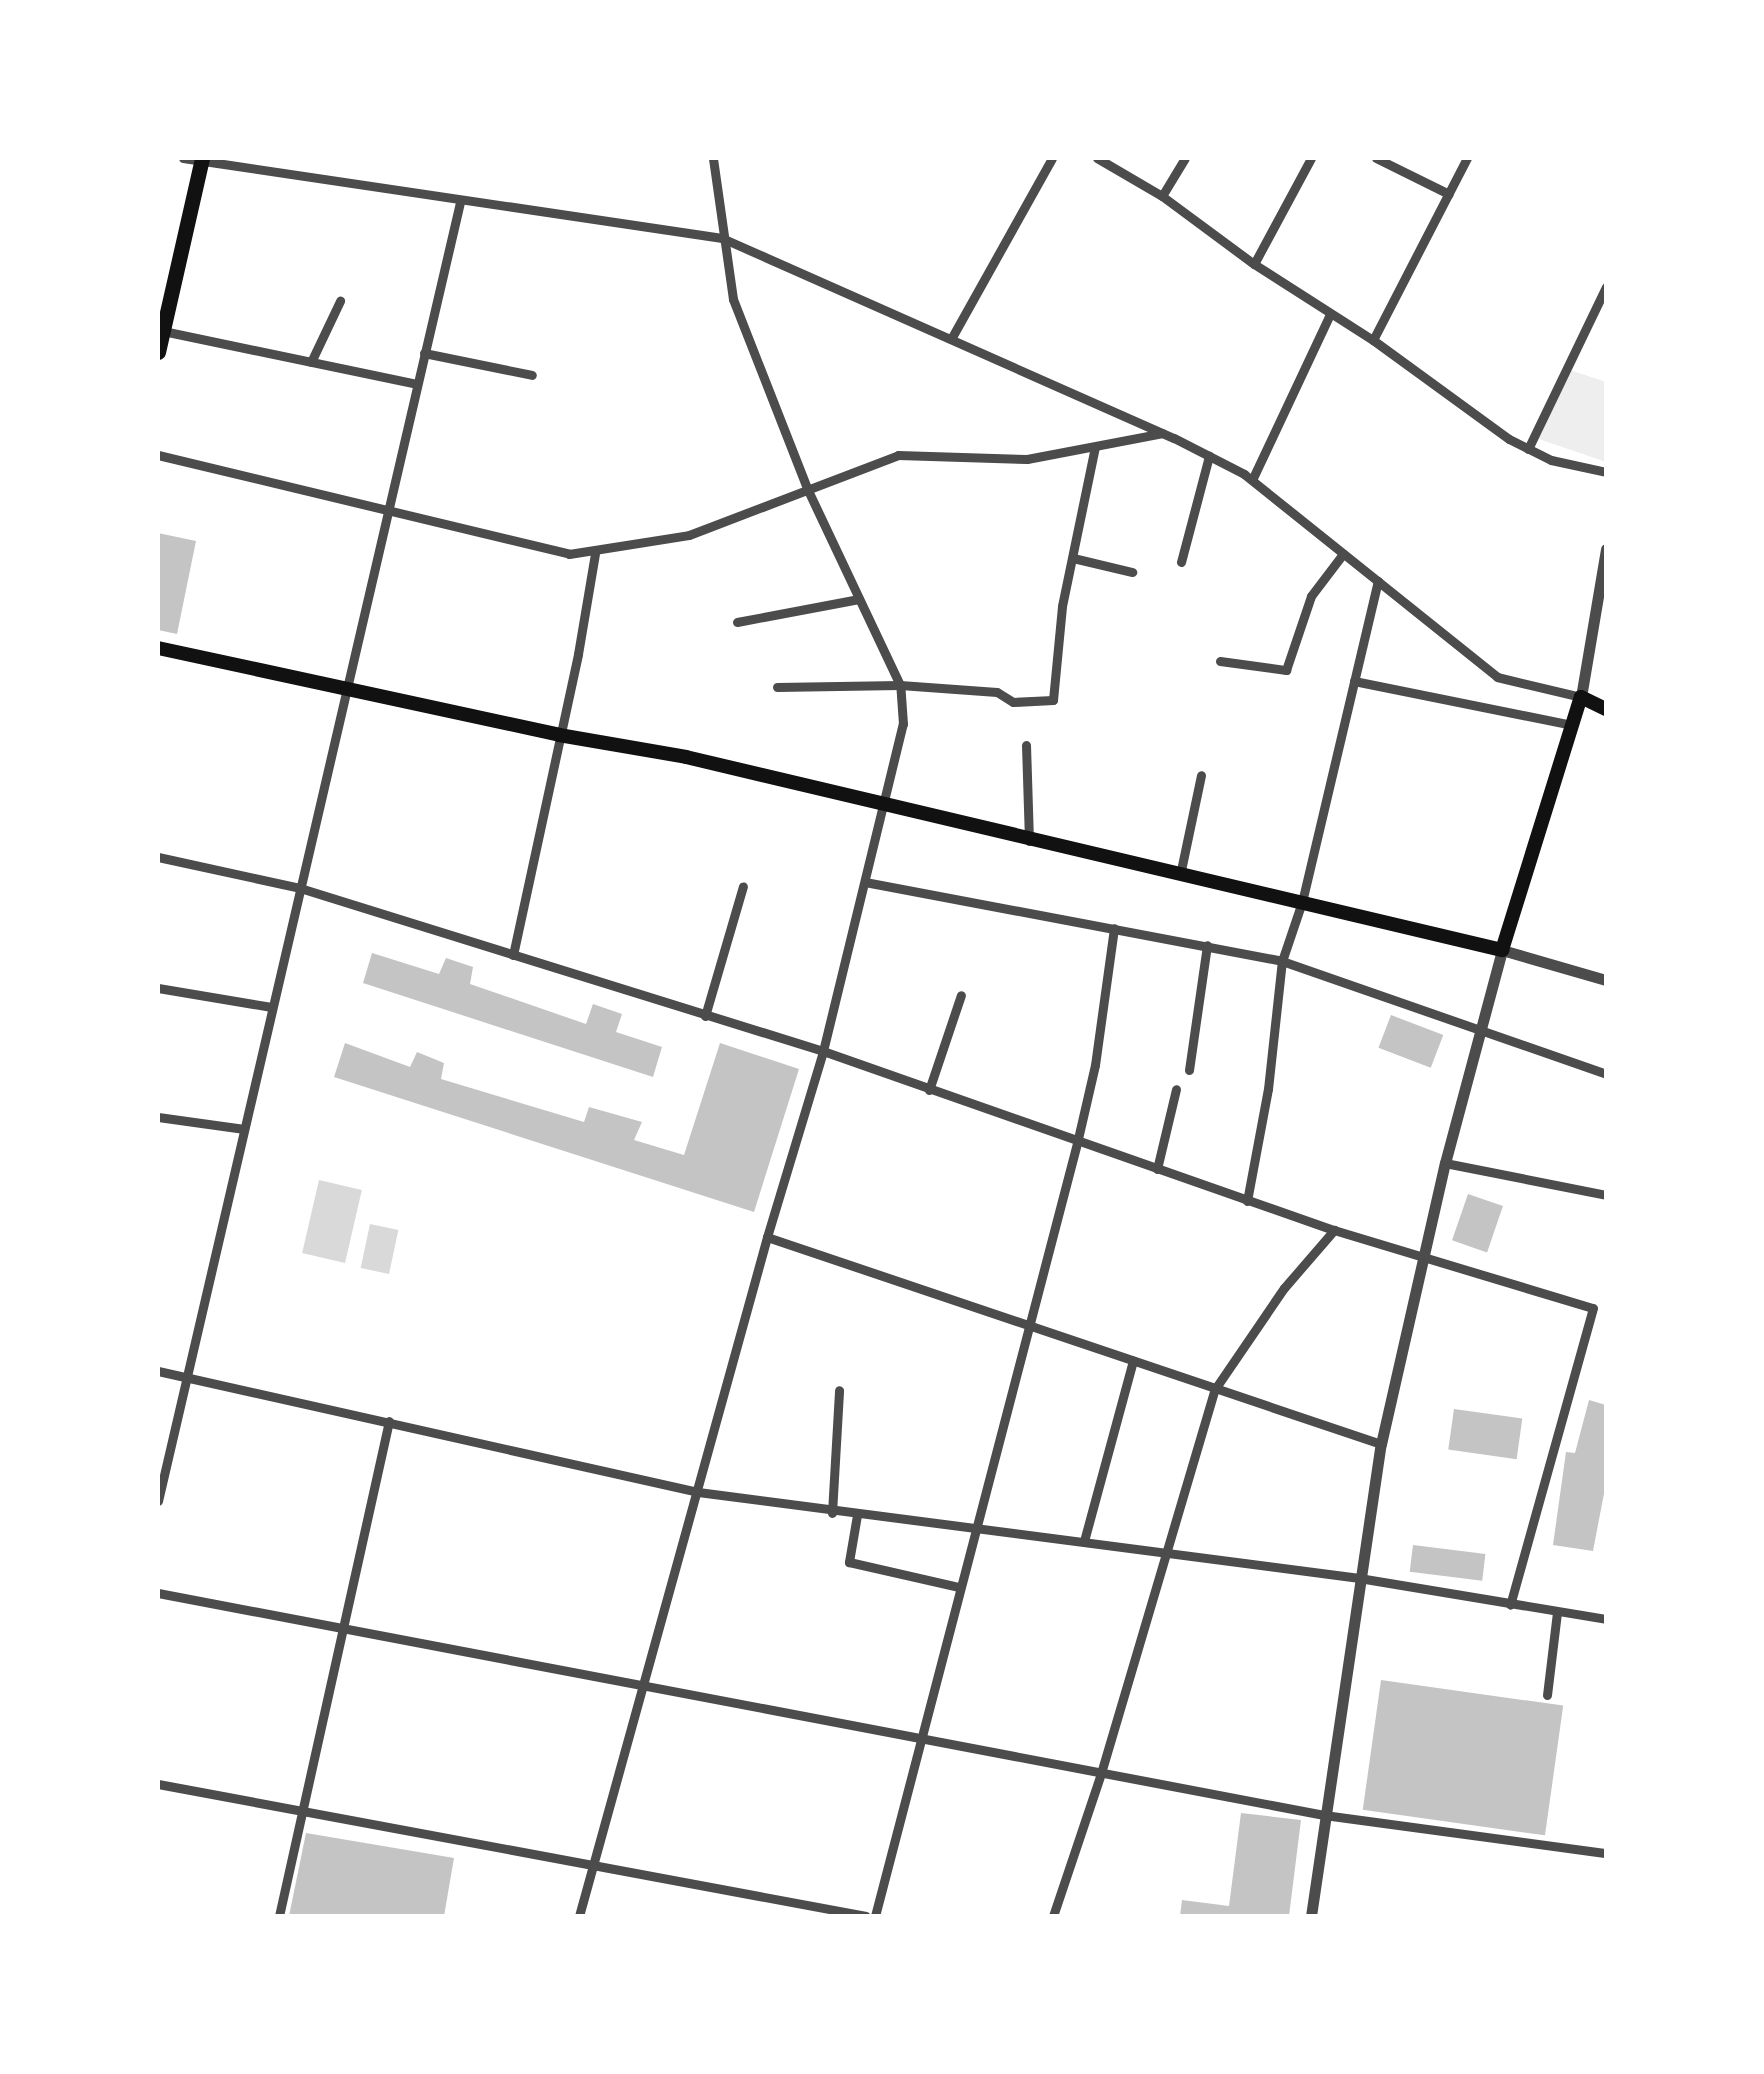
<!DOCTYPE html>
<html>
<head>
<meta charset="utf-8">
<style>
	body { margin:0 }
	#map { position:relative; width:1764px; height:2074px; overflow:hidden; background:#fff; font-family:Inter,sans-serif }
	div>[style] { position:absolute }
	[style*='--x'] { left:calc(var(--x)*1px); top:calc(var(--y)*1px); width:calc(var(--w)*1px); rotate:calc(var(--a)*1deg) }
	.green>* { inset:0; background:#eee }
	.water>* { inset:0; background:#d9d9d9; transform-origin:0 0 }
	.building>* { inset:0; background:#c4c4c4; transform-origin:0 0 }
	.minor>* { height:9px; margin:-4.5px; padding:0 4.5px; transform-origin:4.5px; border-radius:4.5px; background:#4c4c4c }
	.tertiary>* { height:11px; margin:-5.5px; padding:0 5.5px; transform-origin:5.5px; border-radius:5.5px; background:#4c4c4c }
	.secondary>* { height:14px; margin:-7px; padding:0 7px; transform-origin:7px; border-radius:7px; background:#111 }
	.primary>* { height:15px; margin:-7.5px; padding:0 7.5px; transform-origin:7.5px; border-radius:7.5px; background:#111 }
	span { translate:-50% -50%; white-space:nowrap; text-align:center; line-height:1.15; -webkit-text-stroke:8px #fff; paint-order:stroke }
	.frame { position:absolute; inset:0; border:160px solid #fff; pointer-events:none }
</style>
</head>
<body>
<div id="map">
	<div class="green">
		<i style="clip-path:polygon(1570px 370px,1606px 382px,1606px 462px,1539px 439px)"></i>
	</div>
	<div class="water">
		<i style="left:319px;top:1180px;width:44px;height:75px;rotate:13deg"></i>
		<i style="left:370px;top:1224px;width:29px;height:45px;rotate:12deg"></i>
	</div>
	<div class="building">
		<i style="clip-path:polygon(158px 533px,196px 541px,177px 634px,158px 630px)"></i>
		<i style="clip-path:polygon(372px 953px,439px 974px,446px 958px,473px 967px,470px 984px,586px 1024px,593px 1004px,622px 1014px,616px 1032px,662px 1047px,653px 1077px,363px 983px)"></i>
		<i style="left:1391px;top:1015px;width:56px;height:35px;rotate:21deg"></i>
		<i style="clip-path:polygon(345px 1043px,410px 1067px,417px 1052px,444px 1063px,441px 1079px,584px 1122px,589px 1107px,642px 1122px,634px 1140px,684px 1155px,720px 1043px,799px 1069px,754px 1212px,334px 1077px)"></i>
		<i style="left:1468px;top:1194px;width:37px;height:49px;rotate:19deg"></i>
		<i style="clip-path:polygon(1589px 1400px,1606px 1405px,1606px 1483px,1593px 1551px,1553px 1545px,1566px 1452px,1575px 1453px)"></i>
		<i style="left:1454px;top:1409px;width:69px;height:41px;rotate:8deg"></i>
		<i style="left:1413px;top:1545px;width:73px;height:27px;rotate:7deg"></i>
		<i style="left:1381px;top:1680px;width:184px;height:131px;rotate:8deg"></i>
		<i style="clip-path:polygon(1241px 1813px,1301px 1820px,1289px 1916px,1180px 1916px,1182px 1900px,1229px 1906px)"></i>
		<i style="clip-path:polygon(306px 1833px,454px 1858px,444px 1916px,289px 1916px)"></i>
	</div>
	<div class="minor">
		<i style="--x:183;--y:158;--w:545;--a:8.44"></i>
		<i style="--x:722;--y:238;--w:494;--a:23.9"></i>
		<i style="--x:1174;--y:438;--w:79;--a:27.2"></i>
		<i style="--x:1244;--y:474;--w:324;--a:38.7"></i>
		<i style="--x:1497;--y:677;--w:86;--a:13.4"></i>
		<i style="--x:1097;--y:158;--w:75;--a:30.3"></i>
		<i style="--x:1162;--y:196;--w:114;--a:36.5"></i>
		<i style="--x:1254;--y:264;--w:141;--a:32.6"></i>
		<i style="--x:1373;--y:340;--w:168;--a:36.1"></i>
		<i style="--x:1509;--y:439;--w:47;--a:26.6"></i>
		<i style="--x:1551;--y:460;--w:56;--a:12.3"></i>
		<i style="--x:1376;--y:158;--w:81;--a:26.3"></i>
		<i style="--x:1162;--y:196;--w:44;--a:-58.8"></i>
		<i style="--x:1254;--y:264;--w:120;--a:-61.7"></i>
		<i style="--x:163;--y:331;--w:259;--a:11.8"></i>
		<i style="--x:951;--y:339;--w:207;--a:-60.8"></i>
		<i style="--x:1373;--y:340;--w:205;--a:-62.7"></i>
		<i style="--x:424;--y:353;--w:110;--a:11.5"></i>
		<i style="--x:311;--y:362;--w:68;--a:-64.6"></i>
		<i style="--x:1528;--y:449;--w:180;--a:-64.3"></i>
		<i style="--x:158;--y:455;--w:423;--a:13.5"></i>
		<i style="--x:569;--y:554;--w:121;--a:-9"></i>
		<i style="--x:689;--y:535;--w:224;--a:-20.9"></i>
		<i style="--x:898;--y:455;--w:129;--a:1.8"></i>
		<i style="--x:1027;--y:459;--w:138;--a:-10.8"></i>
		<i style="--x:1252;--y:480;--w:183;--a:-64.8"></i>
		<i style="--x:1073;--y:558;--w:61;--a:13.3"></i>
		<i style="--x:1181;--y:562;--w:110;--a:-75.2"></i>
		<i style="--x:737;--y:622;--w:124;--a:-10.7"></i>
		<i style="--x:1220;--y:661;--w:67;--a:7.8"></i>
		<i style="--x:1286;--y:670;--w:78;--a:-71.3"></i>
		<i style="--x:1311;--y:596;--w:53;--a:-52.7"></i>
		<i style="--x:1354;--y:681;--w:222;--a:11.4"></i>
		<i style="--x:777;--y:687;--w:123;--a:-0.9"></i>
		<i style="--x:900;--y:685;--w:97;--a:4.1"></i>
		<i style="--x:997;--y:692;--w:19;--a:32"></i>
		<i style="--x:1013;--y:702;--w:40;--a:-2.9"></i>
		<i style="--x:1053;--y:700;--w:94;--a:-84.5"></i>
		<i style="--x:1062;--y:606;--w:162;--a:-78.3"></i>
		<i style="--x:1026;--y:745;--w:96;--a:88.2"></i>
		<i style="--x:158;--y:857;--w:145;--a:12.3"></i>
		<i style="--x:300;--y:888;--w:548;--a:17.31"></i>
		<i style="--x:823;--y:1051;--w:541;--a:19.31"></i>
		<i style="--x:1334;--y:1230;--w:270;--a:16.8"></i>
		<i style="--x:1593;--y:1308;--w:308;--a:105.6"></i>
		<i style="--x:1180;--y:875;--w:102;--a:-78.1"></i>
		<i style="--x:865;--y:882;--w:424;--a:10.7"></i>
		<i style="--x:1282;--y:961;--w:343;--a:19.2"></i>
		<i style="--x:513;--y:955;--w:308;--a:-77.8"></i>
		<i style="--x:578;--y:654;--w:102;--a:-80.4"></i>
		<i style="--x:158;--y:988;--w:115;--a:9.5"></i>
		<i style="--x:705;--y:1016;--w:135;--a:-73.7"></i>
		<i style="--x:1189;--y:1070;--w:126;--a:-81.8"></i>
		<i style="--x:929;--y:1090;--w:100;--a:-71.4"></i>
		<i style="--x:158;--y:1117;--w:87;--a:7.9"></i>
		<i style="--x:1445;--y:1163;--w:164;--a:11.2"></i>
		<i style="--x:1157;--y:1169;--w:82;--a:-76.6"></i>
		<i style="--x:1247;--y:1201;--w:114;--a:-79.4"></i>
		<i style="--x:1268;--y:1089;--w:129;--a:-83.8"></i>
		<i style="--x:1282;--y:961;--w:62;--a:-71.3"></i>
		<i style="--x:1302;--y:902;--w:330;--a:-76.7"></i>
		<i style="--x:767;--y:1237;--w:648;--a:18.63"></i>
		<i style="--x:158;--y:1371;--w:553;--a:12.63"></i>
		<i style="--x:698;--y:1492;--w:667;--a:7.41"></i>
		<i style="--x:1359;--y:1578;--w:250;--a:9.4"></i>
		<i style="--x:158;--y:1501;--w:1334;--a:-76.91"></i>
		<i style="--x:832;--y:1513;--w:123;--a:-86.7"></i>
		<i style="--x:857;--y:1515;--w:48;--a:99.7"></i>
		<i style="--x:849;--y:1562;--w:113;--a:12.8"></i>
		<i style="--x:1084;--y:1541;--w:187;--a:-74.8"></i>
		<i style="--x:158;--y:1593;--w:1187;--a:10.78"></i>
		<i style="--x:1324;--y:1815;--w:285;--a:7.7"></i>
		<i style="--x:1547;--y:1695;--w:84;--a:-83.1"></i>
		<i style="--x:158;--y:1784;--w:720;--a:10.56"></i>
		<i style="--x:279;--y:1916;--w:507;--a:-77.47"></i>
		<i style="--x:579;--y:1916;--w:705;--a:-74.52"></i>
		<i style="--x:767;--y:1237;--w:194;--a:-73.2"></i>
		<i style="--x:823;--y:1051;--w:337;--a:-76.3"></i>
		<i style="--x:903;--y:724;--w:39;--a:-94"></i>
		<i style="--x:900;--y:685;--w:218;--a:-115.3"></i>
		<i style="--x:807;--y:488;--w:203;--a:-111.4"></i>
		<i style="--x:733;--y:299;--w:142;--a:-98.1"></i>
		<i style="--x:875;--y:1916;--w:799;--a:-75.35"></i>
		<i style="--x:1077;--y:1143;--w:80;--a:-77"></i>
		<i style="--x:1095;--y:1065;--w:138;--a:-82.1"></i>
		<i style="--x:1053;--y:1916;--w:151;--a:-71.4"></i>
		<i style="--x:1101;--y:1773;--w:401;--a:-73.5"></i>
		<i style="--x:1215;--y:1389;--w:122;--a:-55.7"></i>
		<i style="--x:1284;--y:1288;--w:77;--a:-49.2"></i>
	</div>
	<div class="tertiary">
		<i style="--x:1581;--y:697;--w:150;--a:-80.4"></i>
		<i style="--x:1311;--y:1916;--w:477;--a:-81.6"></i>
		<i style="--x:1381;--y:1444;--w:288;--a:-77.2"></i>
		<i style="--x:1445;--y:1163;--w:220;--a:-75"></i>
		<i style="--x:1502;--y:950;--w:108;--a:16.1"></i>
	</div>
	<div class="secondary">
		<i style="--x:158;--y:648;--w:410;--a:12.2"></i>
		<i style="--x:559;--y:735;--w:129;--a:9.8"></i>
		<i style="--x:686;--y:757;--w:839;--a:13.31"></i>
		<i style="--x:1502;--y:950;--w:265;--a:-72.7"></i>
		<i style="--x:1581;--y:697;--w:28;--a:26"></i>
	</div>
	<div class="primary">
		<i style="--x:158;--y:352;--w:199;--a:-77.2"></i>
	</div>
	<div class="frame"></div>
</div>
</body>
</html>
